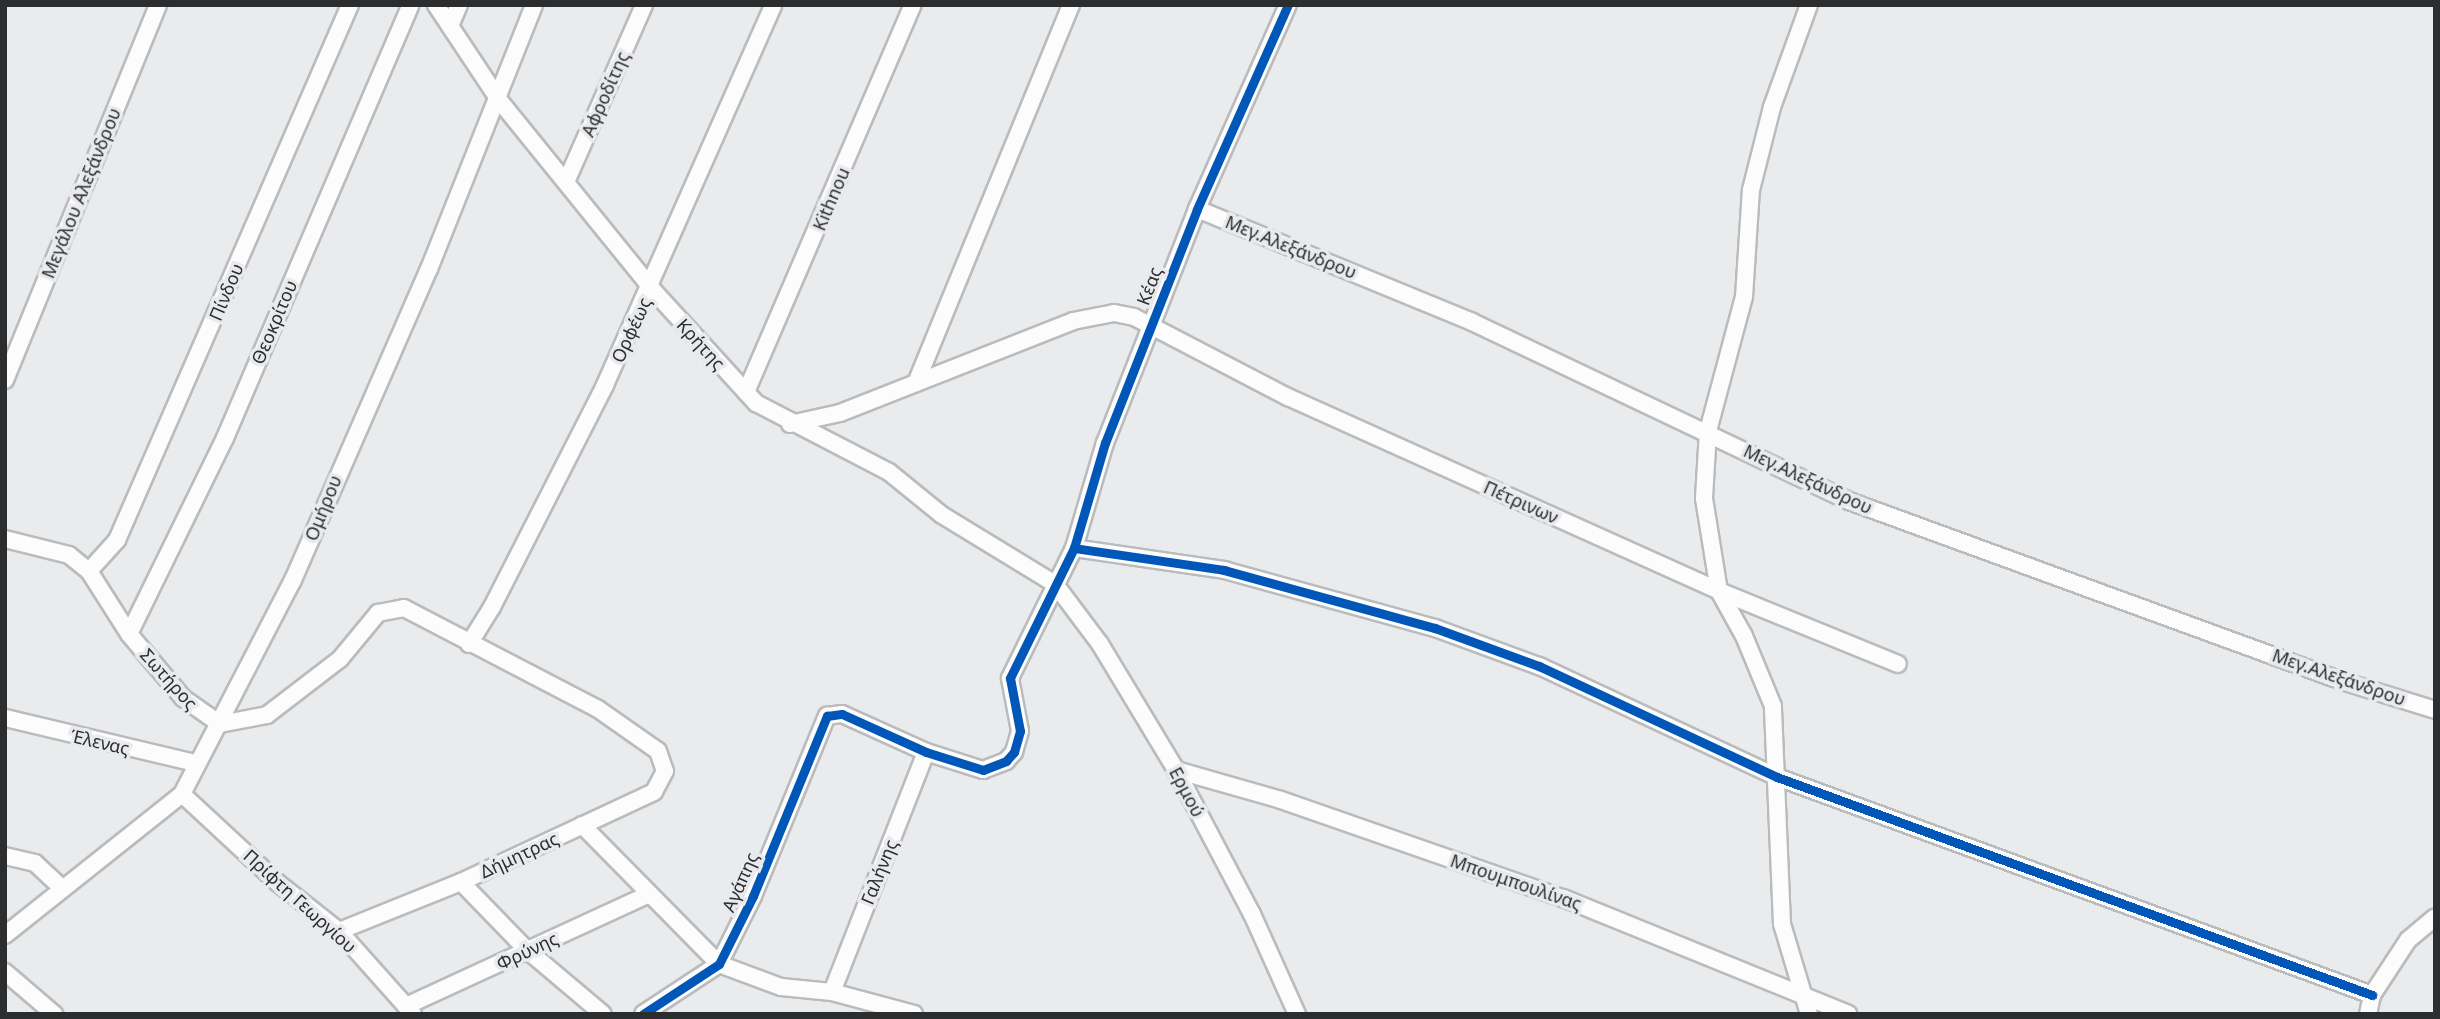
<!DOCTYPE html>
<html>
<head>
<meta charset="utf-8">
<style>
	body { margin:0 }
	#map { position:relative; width:2440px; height:1019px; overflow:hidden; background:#eaebed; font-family:"Noto Sans",sans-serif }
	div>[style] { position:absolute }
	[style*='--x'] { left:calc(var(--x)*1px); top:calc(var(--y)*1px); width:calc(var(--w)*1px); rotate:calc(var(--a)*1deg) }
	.roads { filter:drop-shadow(2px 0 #babbbc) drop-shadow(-2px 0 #babbbc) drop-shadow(0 2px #babbbc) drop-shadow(0 -2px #babbbc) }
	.minor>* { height:16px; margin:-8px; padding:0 8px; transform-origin:8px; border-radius:8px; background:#fcfcfc }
	.cycleway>* { height:9px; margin:-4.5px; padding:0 4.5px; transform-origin:4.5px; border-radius:4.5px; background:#0057b8 }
	span { translate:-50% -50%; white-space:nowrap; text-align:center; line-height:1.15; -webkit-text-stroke:7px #e9eaee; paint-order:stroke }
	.street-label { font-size:18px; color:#2c2d2e }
	.frame { position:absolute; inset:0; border:7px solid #2c2d2e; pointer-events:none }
</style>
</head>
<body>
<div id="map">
	<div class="roads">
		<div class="minor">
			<i style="--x:436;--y:5;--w:114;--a:56.4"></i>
			<i style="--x:499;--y:100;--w:242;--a:51"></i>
			<i style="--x:651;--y:288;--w:156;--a:47.6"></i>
			<i style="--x:756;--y:403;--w:150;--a:27.4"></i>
			<i style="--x:889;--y:472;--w:68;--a:39.1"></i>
			<i style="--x:942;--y:515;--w:132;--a:31.4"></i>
			<i style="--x:1055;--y:584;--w:75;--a:53.1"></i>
			<i style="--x:1100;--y:644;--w:147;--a:58.9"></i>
			<i style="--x:1176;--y:770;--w:163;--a:62.2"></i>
			<i style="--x:1252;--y:914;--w:110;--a:65.8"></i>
			<i style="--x:450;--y:26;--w:23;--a:-67"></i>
			<i style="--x:566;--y:182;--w:193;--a:-66.2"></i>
			<i style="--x:1197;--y:209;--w:297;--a:22.3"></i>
			<i style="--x:1472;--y:322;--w:417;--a:25.4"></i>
			<i style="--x:1849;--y:501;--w:525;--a:20.06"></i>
			<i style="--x:2342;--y:681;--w:97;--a:17.3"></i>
			<i style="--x:5;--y:380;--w:405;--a:-67.8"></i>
			<i style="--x:916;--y:383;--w:409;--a:-67.7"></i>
			<i style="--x:746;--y:392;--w:421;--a:-66.7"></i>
			<i style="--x:790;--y:424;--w:51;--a:-12.4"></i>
			<i style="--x:840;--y:413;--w:251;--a:-21.5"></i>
			<i style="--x:1073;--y:321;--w:42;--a:-11"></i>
			<i style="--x:1114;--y:313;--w:20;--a:11"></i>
			<i style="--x:1134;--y:317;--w:174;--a:27.5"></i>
			<i style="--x:1288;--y:397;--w:473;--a:24.2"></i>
			<i style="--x:1719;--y:591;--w:193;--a:22.2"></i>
			<i style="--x:5;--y:539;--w:66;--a:14"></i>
			<i style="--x:69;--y:555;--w:26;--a:39"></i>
			<i style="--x:89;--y:571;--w:75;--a:57.6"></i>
			<i style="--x:129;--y:634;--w:84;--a:49.8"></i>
			<i style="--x:183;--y:698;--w:45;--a:35.1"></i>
			<i style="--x:220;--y:724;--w:48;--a:-10.8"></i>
			<i style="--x:267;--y:715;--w:92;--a:-37.5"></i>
			<i style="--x:340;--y:659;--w:60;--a:-50.4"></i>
			<i style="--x:378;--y:613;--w:26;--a:-11"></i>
			<i style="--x:404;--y:608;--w:219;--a:27.5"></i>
			<i style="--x:598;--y:709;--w:73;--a:35"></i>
			<i style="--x:658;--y:751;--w:21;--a:71"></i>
			<i style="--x:665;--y:771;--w:24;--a:118"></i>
			<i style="--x:654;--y:792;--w:213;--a:155"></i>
			<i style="--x:461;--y:882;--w:131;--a:158.1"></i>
			<i style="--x:1074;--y:548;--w:152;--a:8.3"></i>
			<i style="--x:1224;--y:570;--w:219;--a:15.4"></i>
			<i style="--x:1435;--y:628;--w:111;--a:20.1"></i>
			<i style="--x:1539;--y:666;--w:263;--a:25"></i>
			<i style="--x:1777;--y:777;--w:634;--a:20.12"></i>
			<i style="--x:89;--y:571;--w:42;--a:-47.9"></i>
			<i style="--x:117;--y:540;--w:584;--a:-66.47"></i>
			<i style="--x:129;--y:634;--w:218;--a:-63.9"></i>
			<i style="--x:225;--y:438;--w:471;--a:-66.8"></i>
			<i style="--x:469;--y:644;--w:44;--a:-58.1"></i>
			<i style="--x:492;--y:607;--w:249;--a:-63"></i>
			<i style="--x:605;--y:385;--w:415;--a:-66.1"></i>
			<i style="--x:5;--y:718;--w:195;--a:13.3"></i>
			<i style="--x:1176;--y:770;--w:109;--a:15.9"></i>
			<i style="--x:1281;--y:800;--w:299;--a:19.2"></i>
			<i style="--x:1563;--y:898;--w:308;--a:22.1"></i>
			<i style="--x:182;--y:794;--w:131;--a:42.8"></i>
			<i style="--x:278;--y:883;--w:78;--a:38.2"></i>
			<i style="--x:339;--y:931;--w:111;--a:48.3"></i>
			<i style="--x:582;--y:825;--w:195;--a:45.4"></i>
			<i style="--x:719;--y:964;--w:66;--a:20.4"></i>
			<i style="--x:781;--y:987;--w:51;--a:5.6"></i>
			<i style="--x:832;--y:992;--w:85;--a:15"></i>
			<i style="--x:5;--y:856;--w:31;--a:13"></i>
			<i style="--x:35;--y:863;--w:38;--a:43"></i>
			<i style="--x:461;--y:882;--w:95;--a:45.9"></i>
			<i style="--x:527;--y:950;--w:99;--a:40.1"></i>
			<i style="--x:5;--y:935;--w:226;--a:-38.5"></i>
			<i style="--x:182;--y:794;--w:241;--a:-62.6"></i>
			<i style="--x:293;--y:580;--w:339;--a:-66.4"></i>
			<i style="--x:429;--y:269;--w:284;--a:-68.3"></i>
			<i style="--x:5;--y:972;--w:65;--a:40.6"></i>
			<i style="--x:832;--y:992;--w:258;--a:-68.6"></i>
			<i style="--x:406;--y:1006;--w:265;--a:-24.7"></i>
			<i style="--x:643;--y:1014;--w:91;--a:-33.3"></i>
			<i style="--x:719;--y:964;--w:76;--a:-63.4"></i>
			<i style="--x:753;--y:896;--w:195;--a:-67.7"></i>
			<i style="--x:827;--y:716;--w:15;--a:-8"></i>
			<i style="--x:842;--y:714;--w:92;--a:24.3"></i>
			<i style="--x:926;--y:752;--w:60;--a:17.5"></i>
			<i style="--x:983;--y:770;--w:25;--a:-21"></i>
			<i style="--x:1006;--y:761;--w:12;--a:-48"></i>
			<i style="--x:1014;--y:752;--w:22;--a:-74"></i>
			<i style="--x:1020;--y:731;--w:54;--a:-100.7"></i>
			<i style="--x:1010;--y:678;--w:145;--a:-63.8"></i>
			<i style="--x:1074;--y:548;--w:109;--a:-73.6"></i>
			<i style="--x:1105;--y:443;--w:251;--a:-68.5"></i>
			<i style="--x:1197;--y:209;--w:223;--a:-66"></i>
			<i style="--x:1809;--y:1014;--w:94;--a:-106.7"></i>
			<i style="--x:1782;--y:924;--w:218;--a:-92.4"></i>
			<i style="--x:1773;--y:706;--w:76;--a:-112.5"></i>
			<i style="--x:1744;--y:636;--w:51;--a:-119.1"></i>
			<i style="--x:1719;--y:591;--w:94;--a:-99.2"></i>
			<i style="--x:1704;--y:498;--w:67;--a:-86.6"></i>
			<i style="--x:1708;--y:431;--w:139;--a:-75"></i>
			<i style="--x:1744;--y:297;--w:107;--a:-86.3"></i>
			<i style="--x:1751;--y:190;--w:86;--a:-75.8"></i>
			<i style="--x:1772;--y:107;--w:109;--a:-70.1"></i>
			<i style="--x:2368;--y:1014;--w:19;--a:-78"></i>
			<i style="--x:2372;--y:995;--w:66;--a:-56.8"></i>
			<i style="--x:2408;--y:940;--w:35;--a:-40"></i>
		</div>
	</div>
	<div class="cycleway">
		<i style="--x:1074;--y:548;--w:152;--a:8.3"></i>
		<i style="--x:1224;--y:570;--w:219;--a:15.4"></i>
		<i style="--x:1435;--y:628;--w:111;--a:20.1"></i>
		<i style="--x:1539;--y:666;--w:263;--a:25"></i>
		<i style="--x:1777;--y:777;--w:634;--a:20.12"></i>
		<i style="--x:643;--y:1014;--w:91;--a:-33.3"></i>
		<i style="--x:719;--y:964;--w:76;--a:-63.4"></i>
		<i style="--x:753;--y:896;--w:195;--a:-67.7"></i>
		<i style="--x:827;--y:716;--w:15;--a:-8"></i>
		<i style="--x:842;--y:714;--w:92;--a:24.3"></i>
		<i style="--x:926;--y:752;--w:60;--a:17.5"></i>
		<i style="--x:983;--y:770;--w:25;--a:-21"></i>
		<i style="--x:1006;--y:761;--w:12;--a:-48"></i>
		<i style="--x:1014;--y:752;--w:22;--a:-74"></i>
		<i style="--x:1020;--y:731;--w:54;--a:-100.7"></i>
		<i style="--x:1010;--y:678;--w:145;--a:-63.8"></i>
		<i style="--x:1074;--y:548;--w:109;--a:-73.6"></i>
		<i style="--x:1105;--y:443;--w:251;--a:-68.5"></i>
		<i style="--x:1197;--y:209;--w:223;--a:-66"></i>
	</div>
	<div class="street-label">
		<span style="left:605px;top:94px;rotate:-66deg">Αφροδίτης</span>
		<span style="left:81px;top:193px;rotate:-68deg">Μεγάλου Αλεξάνδρου</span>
		<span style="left:831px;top:199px;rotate:-67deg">Κithnou</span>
		<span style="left:1291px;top:247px;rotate:22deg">Μεγ.Αλεξάνδρου</span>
		<span style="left:1149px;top:286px;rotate:-69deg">Κέας</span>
		<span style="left:226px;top:292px;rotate:-67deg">Πίνδου</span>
		<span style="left:274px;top:322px;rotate:-67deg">Θεοκρίτου</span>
		<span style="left:631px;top:330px;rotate:-65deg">Ορφέως</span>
		<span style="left:701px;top:344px;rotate:48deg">Κρήτης</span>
		<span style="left:1808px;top:479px;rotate:25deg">Μεγ.Αλεξάνδρου</span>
		<span style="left:1521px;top:502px;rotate:24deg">Πέτρινων</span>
		<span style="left:323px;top:508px;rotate:-68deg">Ομήρου</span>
		<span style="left:2339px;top:677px;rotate:19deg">Μεγ.Αλεξάνδρου</span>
		<span style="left:169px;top:679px;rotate:48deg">Σωτήρος</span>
		<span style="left:100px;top:742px;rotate:13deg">Έλενας</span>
		<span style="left:1187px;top:792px;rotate:62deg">Ερμού</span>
		<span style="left:519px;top:855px;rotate:-25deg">Δήμητρας</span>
		<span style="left:879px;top:872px;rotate:-68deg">Γαλήνης</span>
		<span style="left:740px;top:882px;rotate:-66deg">Αγάπης</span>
		<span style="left:1516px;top:882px;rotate:19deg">Μπουμπουλίνας</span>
		<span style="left:300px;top:901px;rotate:42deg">Πρίφτη Γεωργίου</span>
		<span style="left:527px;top:951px;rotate:-25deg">Φρύνης</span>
	</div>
	<div class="frame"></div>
</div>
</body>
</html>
